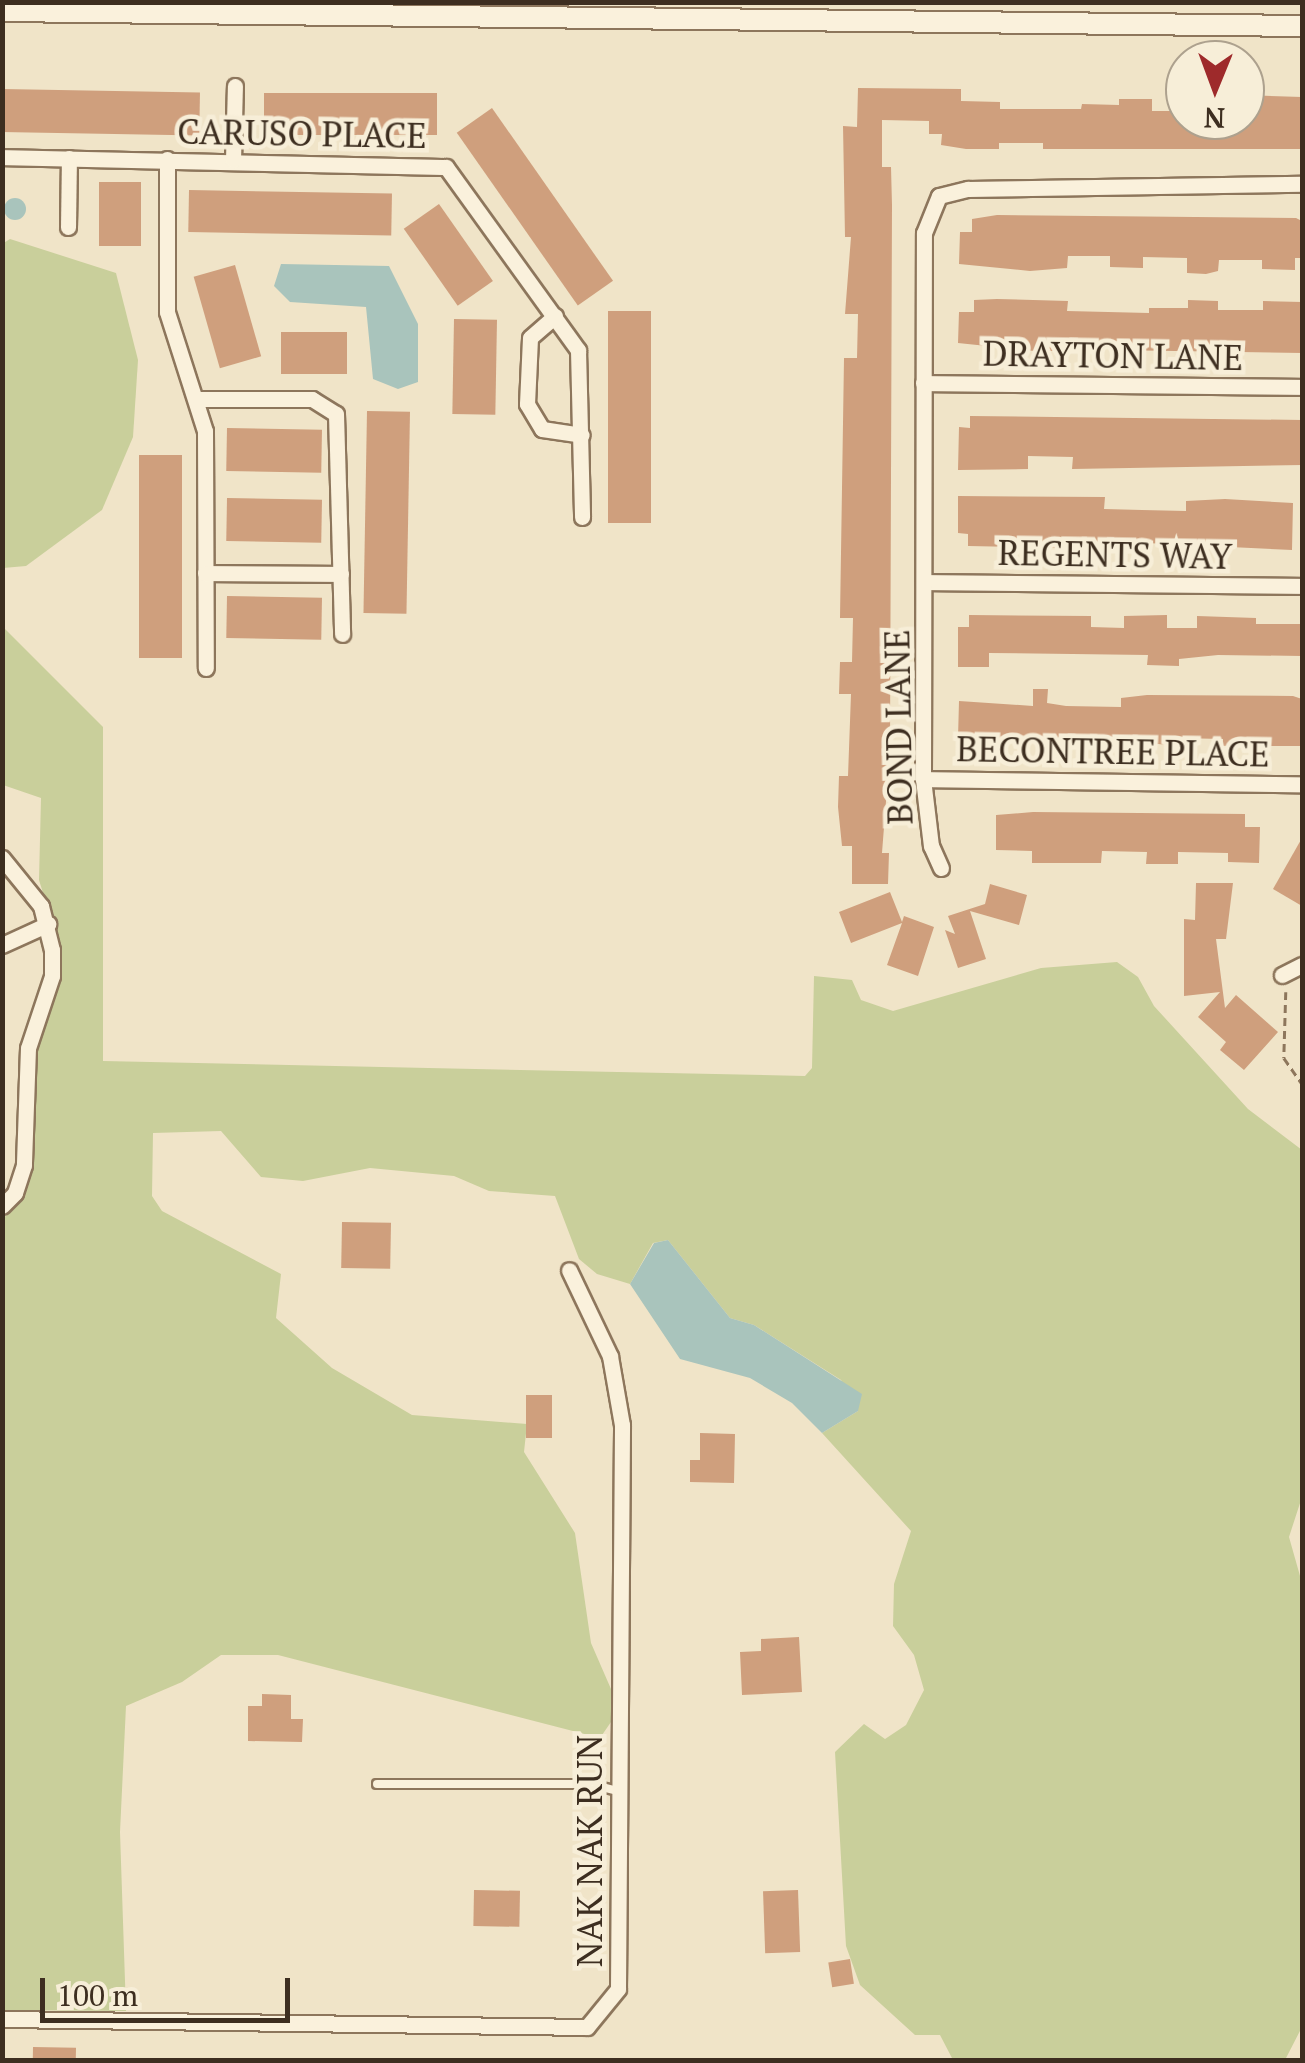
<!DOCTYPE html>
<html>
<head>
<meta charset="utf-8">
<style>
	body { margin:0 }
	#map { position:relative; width:1305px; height:2063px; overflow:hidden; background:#f0e4c8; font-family:"PT Serif",serif }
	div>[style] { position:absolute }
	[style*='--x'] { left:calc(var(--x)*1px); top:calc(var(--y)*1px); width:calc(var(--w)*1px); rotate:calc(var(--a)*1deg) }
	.green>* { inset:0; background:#c9cf9b }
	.water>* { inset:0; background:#a9c4bc }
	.round { border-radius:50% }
	.building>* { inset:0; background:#cf9f7d; transform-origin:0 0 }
	.path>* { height:2.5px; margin-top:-1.25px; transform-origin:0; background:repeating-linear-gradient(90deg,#8d765c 0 8px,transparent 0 13px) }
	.roads { filter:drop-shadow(2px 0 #8d765c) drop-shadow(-2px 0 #8d765c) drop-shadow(0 2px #8d765c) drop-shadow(0 -2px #8d765c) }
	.service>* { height:8px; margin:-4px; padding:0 4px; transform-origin:4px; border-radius:4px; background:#faf1dc }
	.minor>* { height:15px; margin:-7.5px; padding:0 7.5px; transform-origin:7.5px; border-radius:7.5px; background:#faf1dc }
	.secondary>* { height:20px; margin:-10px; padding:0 10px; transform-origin:10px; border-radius:10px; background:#faf1dc }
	span { translate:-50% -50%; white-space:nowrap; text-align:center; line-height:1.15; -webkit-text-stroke:9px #f7eed8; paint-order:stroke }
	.street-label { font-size:35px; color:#3d2e20 }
	.frame { position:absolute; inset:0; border:5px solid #3d2e20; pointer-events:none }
	.north { position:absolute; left:1165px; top:40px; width:100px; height:100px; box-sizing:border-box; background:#f7eed8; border:2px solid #ada18e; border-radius:50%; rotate:181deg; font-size:28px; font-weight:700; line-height:40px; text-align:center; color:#3d2e20 }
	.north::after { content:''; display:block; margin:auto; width:35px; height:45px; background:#9e2a2b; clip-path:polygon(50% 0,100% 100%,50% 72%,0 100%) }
	.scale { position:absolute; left:40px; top:1978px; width:250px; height:45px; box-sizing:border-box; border:5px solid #3d2e20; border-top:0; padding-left:12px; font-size:30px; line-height:35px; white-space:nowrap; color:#3d2e20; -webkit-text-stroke:8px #f7eed8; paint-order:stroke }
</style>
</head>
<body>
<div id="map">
	<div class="green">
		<i style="clip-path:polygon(10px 239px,116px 273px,138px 360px,133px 437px,102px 510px,26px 566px,3px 568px,2px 244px)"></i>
		<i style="clip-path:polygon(2px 626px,103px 727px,103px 1061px,805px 1076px,812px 1068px,814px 976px,852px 980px,861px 1000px,893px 1011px,1041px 968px,1117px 962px,1138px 977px,1154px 1006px,1248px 1109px,1302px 1150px,1302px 1497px,1289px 1537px,1302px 1583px,1302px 2027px,1285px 2060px,953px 2060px,940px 2035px,915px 2035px,860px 1985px,846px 1946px,835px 1752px,864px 1724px,885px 1739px,906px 1725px,924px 1690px,914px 1655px,893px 1626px,894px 1584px,911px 1531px,822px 1433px,858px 1411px,841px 1380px,754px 1325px,730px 1318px,668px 1240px,653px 1243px,630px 1284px,597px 1274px,579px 1259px,555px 1196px,489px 1191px,454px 1176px,370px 1168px,303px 1181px,261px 1177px,221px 1131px,153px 1133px,152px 1196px,162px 1211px,281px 1274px,276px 1318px,332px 1368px,412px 1415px,527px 1424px,524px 1452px,575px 1533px,591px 1643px,611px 1689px,611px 1722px,600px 1738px,278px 1655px,221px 1655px,182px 1682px,126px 1706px,120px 1832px,126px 2011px,3px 2010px,3px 1219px,23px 1196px,32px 1166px,36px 1050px,61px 976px,61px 951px,39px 880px,41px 798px,3px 785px)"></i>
	</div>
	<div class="water">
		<i class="round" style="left:4px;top:198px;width:22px;height:22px"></i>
		<i style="clip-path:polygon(281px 264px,389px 266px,418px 324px,418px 382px,398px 389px,373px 379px,366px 307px,290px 302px,274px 286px)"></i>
		<i style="clip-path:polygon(668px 1240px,730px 1318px,754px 1325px,862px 1394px,858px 1411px,822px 1433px,792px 1403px,750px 1378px,680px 1359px,630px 1284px,654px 1243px)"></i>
	</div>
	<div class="building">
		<i style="clip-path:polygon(858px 88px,961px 89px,961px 101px,1000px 102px,1000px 109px,1081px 109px,1082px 104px,1119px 105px,1119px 99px,1152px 99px,1152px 111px,1185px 111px,1185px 120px,1245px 120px,1245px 95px,1302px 97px,1302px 149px,1043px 149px,1043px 143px,999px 143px,999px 149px,966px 149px,941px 145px,942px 134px,929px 134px,929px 121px,882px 120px,882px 167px,891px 167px,892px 205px,890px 750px,882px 853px,889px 853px,888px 884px,852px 884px,852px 846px,842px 846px,838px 807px,839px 776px,848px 776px,851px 694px,839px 694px,840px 662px,852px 662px,853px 618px,840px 618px,844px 358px,857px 358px,858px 314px,845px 314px,851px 237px,845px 237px,843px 126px,857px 127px)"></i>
		<i style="left:2px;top:89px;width:198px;height:43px;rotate:1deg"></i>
		<i style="left:264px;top:93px;width:173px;height:42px"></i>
		<i style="left:492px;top:108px;width:211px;height:43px;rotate:55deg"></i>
		<i style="left:99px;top:182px;width:42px;height:64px"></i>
		<i style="left:189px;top:190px;width:203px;height:42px;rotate:1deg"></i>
		<i style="left:439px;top:204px;width:94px;height:43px;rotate:55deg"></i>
		<i style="clip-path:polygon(997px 215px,1296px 218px,1302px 221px,1302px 258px,1295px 258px,1295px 270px,1262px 269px,1262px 260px,1219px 260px,1218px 271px,1206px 274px,1187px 273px,1187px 258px,1143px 257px,1143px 268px,1110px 267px,1110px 256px,1068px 256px,1067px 268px,1030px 271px,959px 264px,960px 232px,972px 232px,972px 219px)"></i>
		<i style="left:235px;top:265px;width:95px;height:43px;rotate:74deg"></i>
		<i style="clip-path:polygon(997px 299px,1068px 301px,1067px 311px,1149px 313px,1149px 308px,1188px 308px,1188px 300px,1218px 301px,1218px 310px,1263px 310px,1263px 301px,1302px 302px,1302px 353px,1110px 350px,1110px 344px,1067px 343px,1067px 351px,1034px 351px,958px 343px,959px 312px,974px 312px,974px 300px)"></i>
		<i style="left:608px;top:311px;width:43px;height:212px"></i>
		<i style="left:454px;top:319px;width:43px;height:95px;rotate:1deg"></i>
		<i style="left:281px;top:332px;width:66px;height:42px"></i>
		<i style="left:367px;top:411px;width:43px;height:202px;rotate:1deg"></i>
		<i style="clip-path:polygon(970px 416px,1302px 420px,1302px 465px,1072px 469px,1073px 457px,1028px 456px,1028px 469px,958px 470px,959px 427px,970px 428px)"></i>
		<i style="left:227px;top:428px;width:95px;height:43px;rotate:1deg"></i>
		<i style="left:139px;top:455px;width:43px;height:203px"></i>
		<i style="clip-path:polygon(958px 496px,1105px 497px,1104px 509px,1142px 510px,1186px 511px,1186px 501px,1225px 499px,1293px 503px,1292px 550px,1104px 541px,1104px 549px,968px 546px,968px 534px,958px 533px)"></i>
		<i style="left:227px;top:498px;width:95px;height:43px;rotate:1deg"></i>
		<i style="left:227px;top:596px;width:95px;height:42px;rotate:1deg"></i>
		<i style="clip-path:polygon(969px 615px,1091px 616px,1091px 627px,1124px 628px,1124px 616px,1167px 615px,1167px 628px,1197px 628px,1197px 616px,1256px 618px,1256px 624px,1302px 624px,1302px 656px,1218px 655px,1179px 659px,1179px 666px,1147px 665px,1148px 655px,989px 653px,989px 667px,958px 667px,958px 627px,969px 627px)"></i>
		<i style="clip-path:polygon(1033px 689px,1048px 689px,1047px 703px,1066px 706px,1121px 707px,1121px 698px,1147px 695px,1293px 696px,1302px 699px,1302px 746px,1223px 746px,1223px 739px,1178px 738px,1178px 746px,1108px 739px,1065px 738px,1065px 744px,958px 738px,959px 701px,1033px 706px)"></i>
		<i style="clip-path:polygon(1033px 812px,1245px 814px,1245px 827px,1260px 827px,1259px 863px,1228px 862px,1228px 853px,1178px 852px,1178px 864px,1146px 864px,1147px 852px,1102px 851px,1101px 863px,1032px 863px,1032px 851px,996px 850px,996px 815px)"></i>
		<i style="clip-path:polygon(1302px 838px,1302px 906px,1273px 889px)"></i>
		<i style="clip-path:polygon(1196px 883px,1233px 883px,1226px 939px,1216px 939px,1225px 1008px,1236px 995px,1278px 1032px,1244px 1070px,1220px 1050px,1226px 1042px,1198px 1017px,1220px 992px,1184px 996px,1184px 919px,1195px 920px)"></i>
		<i style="clip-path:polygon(990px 884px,1027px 895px,1019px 925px,970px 911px,986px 959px,958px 968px,945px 930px,955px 934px,948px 916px,985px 904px)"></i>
		<i style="clip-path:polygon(890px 892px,902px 922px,904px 916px,934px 927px,918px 976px,887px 965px,902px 923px,851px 943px,839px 912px)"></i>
		<i style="left:342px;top:1222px;width:49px;height:46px;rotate:1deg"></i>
		<i style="left:526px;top:1395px;width:26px;height:43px"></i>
		<i style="clip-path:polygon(700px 1433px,735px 1434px,734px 1483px,690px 1482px,690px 1460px,700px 1460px)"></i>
		<i style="clip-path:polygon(799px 1637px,802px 1692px,742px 1695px,740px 1652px,761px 1651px,761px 1639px)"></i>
		<i style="clip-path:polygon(262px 1694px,291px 1695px,291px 1719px,303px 1719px,302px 1742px,248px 1741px,248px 1706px,262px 1706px)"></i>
		<i style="left:474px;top:1890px;width:46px;height:36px;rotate:1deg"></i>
		<i style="left:798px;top:1890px;width:62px;height:35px;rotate:88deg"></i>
		<i style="left:850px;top:1959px;width:25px;height:22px;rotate:81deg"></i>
		<i style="left:33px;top:2047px;width:43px;height:13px;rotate:1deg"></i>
	</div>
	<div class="path">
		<i style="--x:1286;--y:992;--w:66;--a:91.7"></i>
		<i style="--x:1284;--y:1058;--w:32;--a:55"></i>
	</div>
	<div class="roads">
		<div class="service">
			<i style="--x:377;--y:1784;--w:213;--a:0"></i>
			<i style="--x:590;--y:1784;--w:30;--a:14"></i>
		</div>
		<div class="minor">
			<i style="--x:2;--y:157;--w:444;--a:1.3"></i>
			<i style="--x:446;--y:167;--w:226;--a:54.2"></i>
			<i style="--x:578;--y:350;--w:167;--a:88.6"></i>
			<i style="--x:167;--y:159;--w:153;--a:90"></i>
			<i style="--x:167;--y:312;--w:125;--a:72.3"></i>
			<i style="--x:205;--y:431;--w:237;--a:89.8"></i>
			<i style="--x:233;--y:160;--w:74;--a:-88.5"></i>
			<i style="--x:68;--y:227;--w:69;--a:-89.2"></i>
			<i style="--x:555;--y:316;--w:33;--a:139"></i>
			<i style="--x:530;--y:338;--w:66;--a:92.6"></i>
			<i style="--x:527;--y:404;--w:29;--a:59"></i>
			<i style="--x:542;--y:429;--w:40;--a:8.5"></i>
			<i style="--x:923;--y:383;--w:379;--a:0.6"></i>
			<i style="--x:200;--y:399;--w:112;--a:0"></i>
			<i style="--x:312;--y:399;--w:28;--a:32"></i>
			<i style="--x:336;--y:414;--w:220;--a:88.4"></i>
			<i style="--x:205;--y:573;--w:136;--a:0.4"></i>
			<i style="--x:926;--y:582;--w:376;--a:0.6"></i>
			<i style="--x:923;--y:779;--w:379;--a:0.8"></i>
			<i style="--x:2;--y:858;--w:62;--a:50.9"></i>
			<i style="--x:41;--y:906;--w:45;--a:76"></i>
			<i style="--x:52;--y:950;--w:26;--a:90"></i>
			<i style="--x:52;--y:976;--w:76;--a:108.4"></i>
			<i style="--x:28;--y:1048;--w:117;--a:92"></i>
			<i style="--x:24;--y:1165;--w:29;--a:108"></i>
			<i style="--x:15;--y:1193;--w:18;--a:135"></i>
			<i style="--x:941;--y:868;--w:24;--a:-114"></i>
			<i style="--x:931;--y:846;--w:67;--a:-96.8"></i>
			<i style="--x:923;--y:779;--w:546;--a:-89.9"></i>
			<i style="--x:924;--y:233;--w:40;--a:-68"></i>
			<i style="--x:939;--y:196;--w:30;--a:-14"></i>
			<i style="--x:968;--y:189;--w:334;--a:-0.9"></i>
			<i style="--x:2;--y:945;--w:51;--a:-24.5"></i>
			<i style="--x:1282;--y:975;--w:22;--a:-27"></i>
			<i style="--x:2;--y:2019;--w:585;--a:0.78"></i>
			<i style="--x:587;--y:2027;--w:49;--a:-50.8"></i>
			<i style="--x:618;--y:1989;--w:564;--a:-89.59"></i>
			<i style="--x:622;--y:1425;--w:70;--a:-99.9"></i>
			<i style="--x:610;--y:1356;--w:95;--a:-115.5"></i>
		</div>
		<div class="secondary">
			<i style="--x:2;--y:11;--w:1300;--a:0.66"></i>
		</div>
	</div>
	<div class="street-label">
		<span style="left:302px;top:133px;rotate:1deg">CARUSO PLACE</span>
		<span style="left:1113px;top:355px;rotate:1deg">DRAYTON LANE</span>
		<span style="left:1115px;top:554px;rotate:1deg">REGENTS WAY</span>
		<span style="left:898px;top:727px;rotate:-91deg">BOND LANE</span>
		<span style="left:1113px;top:751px;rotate:1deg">BECONTREE PLACE</span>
		<span style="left:589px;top:1851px;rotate:-90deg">NAK NAK RUN</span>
	</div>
	<div class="frame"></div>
	<div class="north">N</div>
	<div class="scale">100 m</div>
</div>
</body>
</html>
